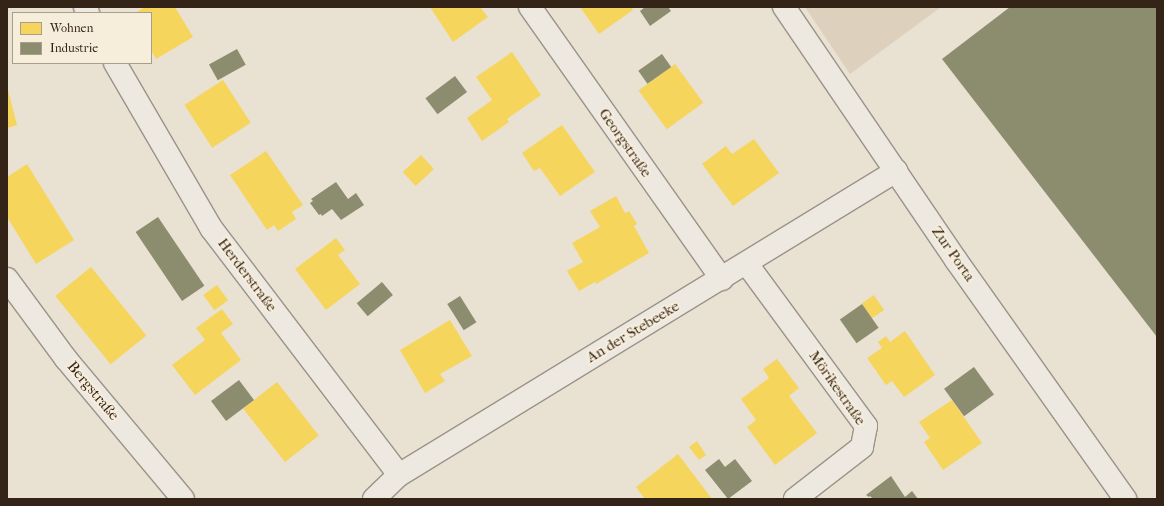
<!DOCTYPE html>
<html>
<head>
<meta charset="utf-8">
<style>
	body { margin:0 }
	#map { position:relative; width:1164px; height:506px; overflow:hidden; background:#e9e1d2; font-family:"IM FELL French Canon",serif }
	div>[style] { position:absolute }
	[style*='--x'] { left:calc(var(--x)*1px); top:calc(var(--y)*1px); width:calc(var(--w)*1px); rotate:calc(var(--a)*1deg) }
	.green>* { inset:0; background:#ddd0bc }
	.homes>* { inset:0; background:#f6d55c; transform-origin:0 0 }
	.industry>* { inset:0; background:#8c8c6e; transform-origin:0 0 }
	.roads { filter:drop-shadow(1px 0 #9a9389) drop-shadow(-1px 0 #9a9389) drop-shadow(0 1px #9a9389) drop-shadow(0 -1px #9a9389) }
	.minor>* { height:22px; margin:-11px; padding:0 11px; transform-origin:11px; border-radius:11px; background:#ede9e1 }
	.secondary>* { height:22px; margin:-11px; padding:0 11px; transform-origin:11px; border-radius:11px; background:#ede9e1 }
	span { translate:-50% -50%; white-space:nowrap; text-align:center; line-height:1.15; -webkit-text-stroke:4px #f7eddb; paint-order:stroke }
	.street-label { font-size:15px; color:#342417 }
	.frame { position:absolute; inset:0; border:8px solid #342417; pointer-events:none }
	.legend { position:absolute; left:12px; top:12px; width:140px; height:52px; box-sizing:border-box; background:#f7eddb; border:1px solid #a99d8d; margin:0; padding:5px 7px; list-style:none; font-size:12px; color:#342417 }
	.legend li { display:flex; align-items:center; gap:8px; height:20px }
	.legend b { width:20px; border:1px solid #a99d8d }
</style>
</head>
<body>
<div id="map">
	<div class="green">
		<i style="clip-path:polygon(805px 7px,941px 7px,850px 74px)"></i>
	</div>
	<div class="homes">
		<i style="clip-path:polygon(145px 7px,175px 7px,193px 37px,156px 59px,151px 50px,151px 13px,135px 13px)"></i>
		<i style="clip-path:polygon(430px 7px,480px 7px,488px 17px,453px 42px)"></i>
		<i style="clip-path:polygon(580px 7px,631px 7px,633px 10px,599px 34px)"></i>
		<i style="clip-path:polygon(512px 52px,541px 95px,507px 119px,509px 122px,482px 141px,467px 118px,492px 100px,476px 77px)"></i>
		<i style="left:675px;top:64px;width:48px;height:45px;rotate:54deg"></i>
		<i style="left:223px;top:80px;width:51px;height:46px;rotate:57deg"></i>
		<i style="clip-path:polygon(7px 86px,17px 125px,7px 128px)"></i>
		<i style="clip-path:polygon(562px 125px,595px 172px,560px 196px,540px 168px,534px 171px,522px 153px)"></i>
		<i style="clip-path:polygon(754px 139px,779px 173px,733px 206px,702px 164px,726px 146px,732px 154px)"></i>
		<i style="clip-path:polygon(266px 151px,303px 205px,292px 212px,296px 219px,278px 231px,274px 225px,267px 230px,230px 175px)"></i>
		<i style="left:421px;top:155px;width:19px;height:25px;rotate:47deg"></i>
		<i style="clip-path:polygon(27px 164px,74px 240px,36px 264px,7px 217px,7px 177px)"></i>
		<i style="clip-path:polygon(616px 196px,625px 213px,629px 211px,637px 224px,634px 226px,649px 253px,596px 284px,595px 282px,579px 291px,567px 271px,583px 262px,572px 243px,600px 227px,590px 211px)"></i>
		<i style="clip-path:polygon(336px 238px,345px 250px,338px 255px,360px 284px,326px 310px,295px 269px)"></i>
		<i style="left:91px;top:267px;width:88px;height:46px;rotate:51deg"></i>
		<i style="left:217px;top:285px;width:19px;height:17px;rotate:54deg"></i>
		<i style="left:874px;top:295px;width:18px;height:15px;rotate:56deg"></i>
		<i style="clip-path:polygon(222px 309px,233px 324px,221px 333px,241px 360px,195px 395px,172px 365px,205px 340px,196px 328px)"></i>
		<i style="clip-path:polygon(450px 320px,472px 356px,440px 374px,445px 381px,425px 393px,400px 350px)"></i>
		<i style="clip-path:polygon(905px 331px,935px 375px,904px 397px,892px 381px,886px 385px,867px 358px,882px 348px,878px 342px,886px 336px,890px 342px)"></i>
		<i style="clip-path:polygon(777px 359px,799px 388px,789px 396px,817px 433px,775px 465px,747px 427px,756px 420px,741px 399px,769px 378px,763px 369px)"></i>
		<i style="left:277px;top:382px;width:68px;height:43px;rotate:52deg"></i>
		<i style="clip-path:polygon(952px 400px,982px 443px,943px 470px,924px 442px,930px 438px,919px 422px)"></i>
		<i style="clip-path:polygon(697px 441px,706px 455px,699px 460px,689px 447px)"></i>
		<i style="clip-path:polygon(678px 454px,712px 499px,645px 499px,636px 487px)"></i>
	</div>
	<div class="industry">
		<i style="clip-path:polygon(645px 7px,668px 7px,671px 11px,650px 26px,640px 11px)"></i>
		<i style="clip-path:polygon(1010px 7px,1157px 7px,1157px 337px,942px 59px)"></i>
		<i style="left:237px;top:49px;width:18px;height:32px;rotate:61deg"></i>
		<i style="left:662px;top:54px;width:16px;height:29px;rotate:55deg"></i>
		<i style="left:455px;top:76px;width:20px;height:37px;rotate:53deg"></i>
		<i style="clip-path:polygon(336px 182px,348px 199px,356px 193px,364px 205px,341px 220px,332px 209px,322px 216px,321px 214px,319px 215px,310px 203px,313px 201px,311px 199px)"></i>
		<i style="left:158px;top:217px;width:83px;height:27px;rotate:56deg"></i>
		<i style="left:382px;top:282px;width:17px;height:33px;rotate:50deg"></i>
		<i style="left:460px;top:296px;width:31px;height:15px;rotate:58deg"></i>
		<i style="left:862px;top:304px;width:29px;height:27px;rotate:55deg"></i>
		<i style="left:974px;top:367px;width:34px;height:37px;rotate:54deg"></i>
		<i style="left:239px;top:380px;width:25px;height:35px;rotate:53deg"></i>
		<i style="clip-path:polygon(719px 459px,725px 467px,735px 459px,752px 481px,728px 499px,705px 470px)"></i>
		<i style="clip-path:polygon(891px 476px,905px 497px,912px 491px,918px 499px,873px 499px,870px 496px,869px 497px,866px 495px)"></i>
	</div>
	<div class="roads">
		<div class="minor">
			<i style="--x:85;--y:7;--w:7;--a:63"></i>
			<i style="--x:530;--y:7;--w:333;--a:54.8"></i>
			<i style="--x:115;--y:63;--w:191;--a:59.8"></i>
			<i style="--x:211;--y:228;--w:310;--a:52.7"></i>
			<i style="--x:747;--y:264;--w:201;--a:53.7"></i>
			<i style="--x:866;--y:426;--w:21;--a:101"></i>
			<i style="--x:862;--y:447;--w:85;--a:142.2"></i>
			<i style="--x:7;--y:279;--w:99;--a:53.6"></i>
			<i style="--x:66;--y:359;--w:182;--a:50.1"></i>
			<i style="--x:374;--y:499;--w:35;--a:-44"></i>
			<i style="--x:399;--y:475;--w:583;--a:-31.45"></i>
		</div>
		<div class="secondary">
			<i style="--x:784;--y:7;--w:306;--a:55.8"></i>
			<i style="--x:956;--y:260;--w:293;--a:54.7"></i>
		</div>
	</div>
	<div class="street-label">
		<span style="left:625px;top:143px;rotate:55deg">Georgstraße</span>
		<span style="left:953px;top:254px;rotate:55deg">Zur Porta</span>
		<span style="left:247px;top:275px;rotate:53deg">Herderstraße</span>
		<span style="left:633px;top:332px;rotate:-31deg">An der Stebeeke</span>
		<span style="left:837px;top:388px;rotate:55deg">Mörikestraße</span>
		<span style="left:93px;top:391px;rotate:50deg">Bergstraße</span>
	</div>
	<div class="frame"></div>
	<ul class="legend">
	<li><b style="height:11px;background:#f6d55c"></b>Wohnen</li>
	<li><b style="height:11px;background:#8c8c6e"></b>Industrie</li>
	</ul>
</div>
</body>
</html>
